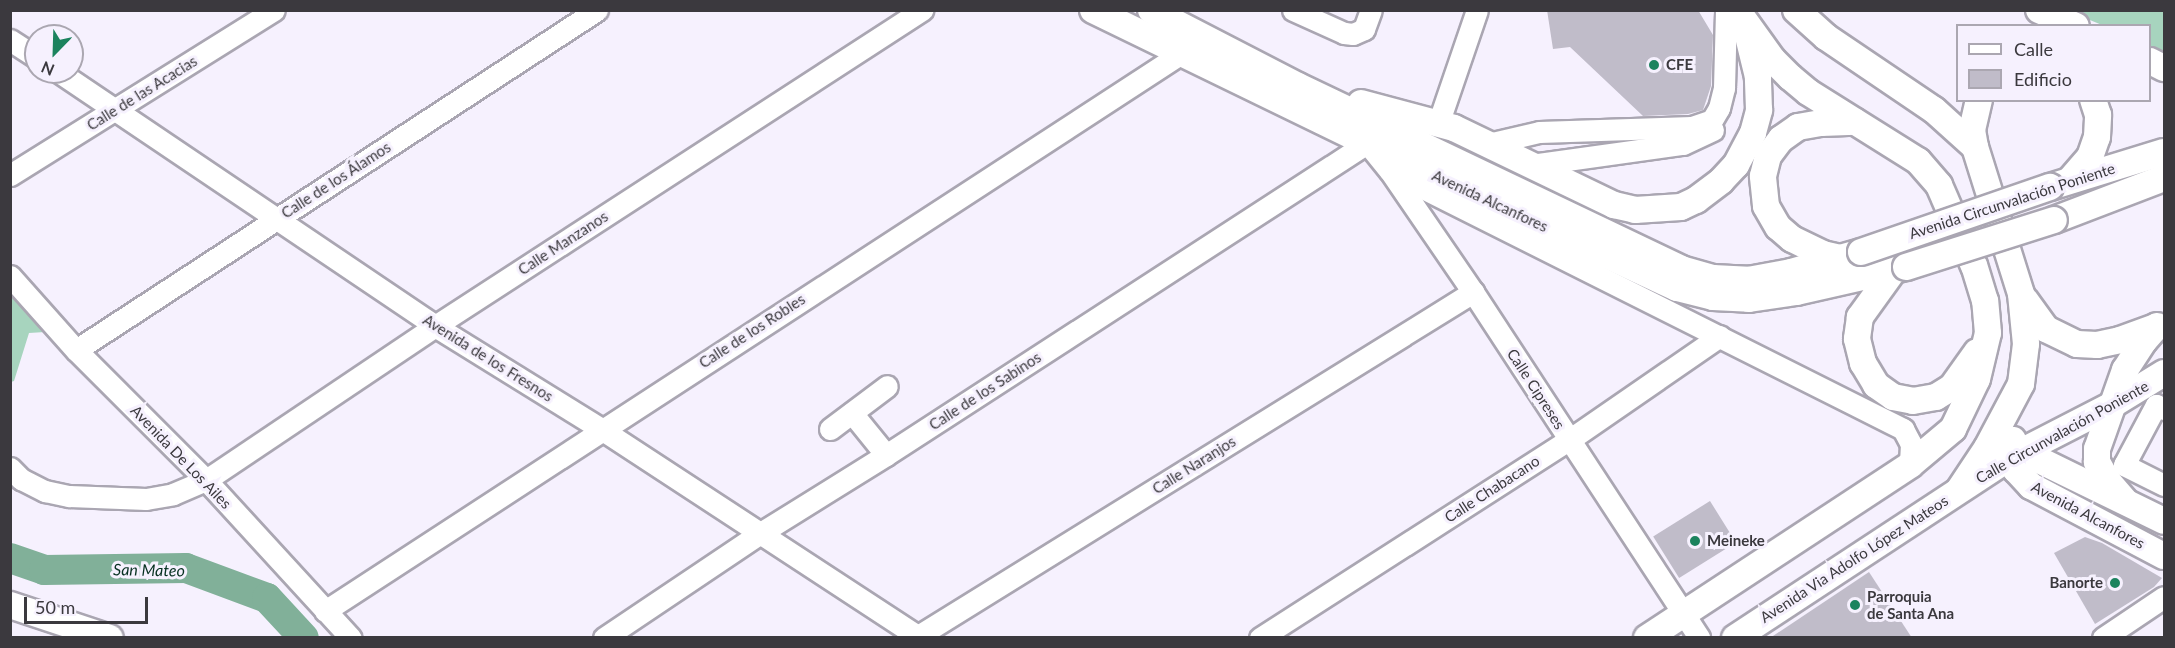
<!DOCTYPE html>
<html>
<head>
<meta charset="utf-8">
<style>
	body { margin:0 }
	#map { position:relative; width:2175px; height:648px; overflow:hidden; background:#f6f1fe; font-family:Lato,sans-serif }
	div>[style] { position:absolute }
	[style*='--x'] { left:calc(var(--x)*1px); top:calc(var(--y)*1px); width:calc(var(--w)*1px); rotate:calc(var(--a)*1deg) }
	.green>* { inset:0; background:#a7d4be }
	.river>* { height:30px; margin:-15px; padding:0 15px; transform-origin:15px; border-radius:15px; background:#81b099 }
	.building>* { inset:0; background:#c0bcc9; transform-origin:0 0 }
	.roads { filter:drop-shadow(2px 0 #aaa6b2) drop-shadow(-2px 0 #aaa6b2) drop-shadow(0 2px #aaa6b2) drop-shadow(0 -2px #aaa6b2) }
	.minor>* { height:21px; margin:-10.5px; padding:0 10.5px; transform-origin:10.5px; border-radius:10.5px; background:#fff }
	.major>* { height:26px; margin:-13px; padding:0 13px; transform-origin:13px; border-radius:13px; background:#fff }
	.bridges { filter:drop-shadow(2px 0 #aaa6b2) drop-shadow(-2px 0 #aaa6b2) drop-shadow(0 2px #aaa6b2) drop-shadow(0 -2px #aaa6b2) }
	.major-bridge>* { height:26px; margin:-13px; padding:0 13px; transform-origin:13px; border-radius:13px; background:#fff }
	.dots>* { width:16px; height:16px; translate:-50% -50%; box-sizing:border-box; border:3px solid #f6f1fe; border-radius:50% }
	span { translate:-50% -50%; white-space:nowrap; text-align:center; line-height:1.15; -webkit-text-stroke:6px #f6f1fe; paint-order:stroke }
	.poi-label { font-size:15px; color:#3b393e; font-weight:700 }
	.left { translate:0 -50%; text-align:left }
	.right { translate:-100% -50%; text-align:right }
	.street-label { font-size:15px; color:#3b393e }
	.water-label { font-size:16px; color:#073121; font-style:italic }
	.frame { position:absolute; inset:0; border:12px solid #3b393e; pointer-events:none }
	.legend { position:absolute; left:1956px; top:24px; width:195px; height:78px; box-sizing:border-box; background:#f6f1fe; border:2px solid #aba7b1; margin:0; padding:8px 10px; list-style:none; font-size:18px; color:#3b393e }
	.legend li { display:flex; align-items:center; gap:12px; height:30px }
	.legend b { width:30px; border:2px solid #aba7b1 }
	.north { position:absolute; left:24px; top:24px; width:60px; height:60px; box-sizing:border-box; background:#f6f1fe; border:2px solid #aba7b1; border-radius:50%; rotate:203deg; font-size:16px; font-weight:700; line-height:24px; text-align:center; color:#3b393e }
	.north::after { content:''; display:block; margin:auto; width:21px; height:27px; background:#1c835e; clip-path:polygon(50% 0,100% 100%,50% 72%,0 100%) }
	.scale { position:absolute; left:24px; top:597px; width:124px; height:27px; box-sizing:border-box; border:3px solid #3b393e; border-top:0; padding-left:8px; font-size:18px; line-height:21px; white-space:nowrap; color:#3b393e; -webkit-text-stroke:4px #f6f1fe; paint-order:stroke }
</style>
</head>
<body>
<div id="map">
	<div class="green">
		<i style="clip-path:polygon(2068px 11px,2164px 11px,2164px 56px,2150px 49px,2150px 26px,2102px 25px)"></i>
		<i style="clip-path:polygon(10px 275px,32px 301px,45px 332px,29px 333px,14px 381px,11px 382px)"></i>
	</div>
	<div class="river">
		<i style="--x:10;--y:558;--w:36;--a:19"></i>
		<i style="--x:44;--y:570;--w:142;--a:-0.8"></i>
		<i style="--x:186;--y:568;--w:86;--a:20.3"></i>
		<i style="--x:267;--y:598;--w:54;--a:47.2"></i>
	</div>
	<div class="building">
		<i style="clip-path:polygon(1547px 10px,1698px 10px,1713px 35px,1711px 86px,1703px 110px,1688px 114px,1643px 116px,1570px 47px,1553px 49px)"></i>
		<i style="left:1710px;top:501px;width:49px;height:67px;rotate:58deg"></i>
		<i style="clip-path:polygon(2085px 537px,2102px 543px,2162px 578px,2154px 587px,2095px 624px,2054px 553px)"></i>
		<i style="clip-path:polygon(1869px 572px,1912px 638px,1770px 638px)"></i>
	</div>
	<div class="roads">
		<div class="minor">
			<i style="--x:1293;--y:10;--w:56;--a:24.3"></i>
			<i style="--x:1344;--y:33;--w:9;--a:6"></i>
			<i style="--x:1353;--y:34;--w:12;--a:-24"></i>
			<i style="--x:1364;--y:29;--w:20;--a:-70"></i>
			<i style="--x:10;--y:40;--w:31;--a:33"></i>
			<i style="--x:59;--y:72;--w:454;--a:34"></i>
			<i style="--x:435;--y:326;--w:195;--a:31.8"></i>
			<i style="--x:601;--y:429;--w:381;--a:33.2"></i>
			<i style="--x:1438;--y:124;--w:120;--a:-71.1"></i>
			<i style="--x:1488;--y:144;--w:52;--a:-13.2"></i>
			<i style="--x:1539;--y:132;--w:153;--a:-1.9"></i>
			<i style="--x:1692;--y:127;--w:21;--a:-19"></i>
			<i style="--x:1712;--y:120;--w:14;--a:-60"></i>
			<i style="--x:1719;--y:108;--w:21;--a:-76"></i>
			<i style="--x:1724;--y:88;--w:78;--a:-88.5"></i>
			<i style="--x:1531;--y:165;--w:153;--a:-7.9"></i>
			<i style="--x:1683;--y:144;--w:33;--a:-25"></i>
			<i style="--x:1393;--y:173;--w:571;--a:26.65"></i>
			<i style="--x:1903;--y:429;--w:17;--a:62"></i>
			<i style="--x:1911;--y:444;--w:21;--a:93"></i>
			<i style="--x:10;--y:175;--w:311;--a:-32"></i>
			<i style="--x:10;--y:276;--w:99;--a:48.3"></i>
			<i style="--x:76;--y:350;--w:184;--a:45"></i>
			<i style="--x:206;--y:480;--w:214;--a:47.5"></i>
			<i style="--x:76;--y:350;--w:622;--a:-33.13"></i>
			<i style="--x:2164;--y:409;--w:9;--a:-153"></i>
			<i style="--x:2156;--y:405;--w:68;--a:118.1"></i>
			<i style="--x:2124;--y:465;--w:45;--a:26.6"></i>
			<i style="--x:852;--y:413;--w:54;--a:51"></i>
			<i style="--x:830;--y:429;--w:71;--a:-37"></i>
			<i style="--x:10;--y:468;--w:16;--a:45"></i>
			<i style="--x:21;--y:479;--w:27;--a:27"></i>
			<i style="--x:45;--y:491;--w:25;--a:12"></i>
			<i style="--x:69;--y:496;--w:77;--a:2.2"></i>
			<i style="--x:146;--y:499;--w:27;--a:-10"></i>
			<i style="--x:173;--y:494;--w:36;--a:-23"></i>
			<i style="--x:206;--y:480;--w:276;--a:-33.9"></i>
			<i style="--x:435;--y:326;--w:581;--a:-32.98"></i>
			<i style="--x:325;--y:611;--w:1020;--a:-33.08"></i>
			<i style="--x:604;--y:638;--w:187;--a:-33.9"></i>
			<i style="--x:759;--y:534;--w:150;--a:-31.9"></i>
			<i style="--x:886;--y:455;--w:573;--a:-32.97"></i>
			<i style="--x:1367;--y:143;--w:36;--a:51"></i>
			<i style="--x:1390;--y:171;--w:147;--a:55.6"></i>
			<i style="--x:1473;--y:292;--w:413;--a:56.8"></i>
			<i style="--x:915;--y:638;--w:657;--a:-31.8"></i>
			<i style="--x:1260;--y:638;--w:367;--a:-32.7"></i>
			<i style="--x:1569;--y:440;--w:183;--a:-34.6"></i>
			<i style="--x:2103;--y:638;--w:73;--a:-33.9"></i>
		</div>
		<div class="major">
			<i style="--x:1093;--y:10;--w:305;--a:25.9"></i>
			<i style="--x:1367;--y:143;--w:342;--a:25.1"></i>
			<i style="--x:1677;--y:288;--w:37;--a:14"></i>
			<i style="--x:1713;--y:297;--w:36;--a:3"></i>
			<i style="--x:1749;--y:299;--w:48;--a:-8.5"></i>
			<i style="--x:1796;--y:292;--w:113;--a:-12.8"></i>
			<i style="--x:1151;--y:10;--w:165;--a:27.3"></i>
			<i style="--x:1298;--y:86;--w:424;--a:25.5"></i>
			<i style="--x:1681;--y:269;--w:33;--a:16"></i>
			<i style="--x:1713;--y:278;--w:35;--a:3"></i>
			<i style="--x:1748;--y:280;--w:44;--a:-10.5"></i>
			<i style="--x:1791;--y:272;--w:73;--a:-15.9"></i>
			<i style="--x:1796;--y:10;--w:40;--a:42"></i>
			<i style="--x:1826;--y:37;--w:130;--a:34.1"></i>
			<i style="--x:1934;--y:110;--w:55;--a:42.1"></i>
			<i style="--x:1975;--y:147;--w:154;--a:72.6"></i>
			<i style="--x:2021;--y:294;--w:50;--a:84.3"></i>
			<i style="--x:2026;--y:344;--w:40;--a:97.1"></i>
			<i style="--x:2021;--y:384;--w:72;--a:118"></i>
			<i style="--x:1987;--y:448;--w:50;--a:123.7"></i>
			<i style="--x:2039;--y:10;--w:40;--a:23.4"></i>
			<i style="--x:2150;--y:61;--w:16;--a:27"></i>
			<i style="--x:1361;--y:103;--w:96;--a:15"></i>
			<i style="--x:1454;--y:128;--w:178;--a:25.7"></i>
			<i style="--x:1614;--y:205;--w:22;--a:13"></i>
			<i style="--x:1635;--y:210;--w:46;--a:-3.7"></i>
			<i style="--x:1681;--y:207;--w:17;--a:-25"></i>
			<i style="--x:1696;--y:200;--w:31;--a:-37"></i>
			<i style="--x:1721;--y:181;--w:22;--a:-47"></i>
			<i style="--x:1736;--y:165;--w:36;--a:-62"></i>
			<i style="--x:1753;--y:133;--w:24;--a:-75"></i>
			<i style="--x:1759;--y:110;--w:33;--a:-92"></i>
			<i style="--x:1758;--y:77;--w:46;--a:-103.7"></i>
			<i style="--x:1975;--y:147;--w:17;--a:-100"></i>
			<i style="--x:1972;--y:130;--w:31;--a:-77"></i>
			<i style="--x:2070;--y:180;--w:30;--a:-49"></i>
			<i style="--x:2090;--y:157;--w:21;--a:-71"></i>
			<i style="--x:2097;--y:137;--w:22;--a:-87"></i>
			<i style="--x:2098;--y:115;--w:16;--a:-108"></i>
			<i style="--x:2050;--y:187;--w:119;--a:-17.1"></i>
			<i style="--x:2054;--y:220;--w:118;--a:-20.9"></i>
			<i style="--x:1840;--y:258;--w:17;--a:-167"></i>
			<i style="--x:1823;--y:254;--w:34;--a:-154"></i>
			<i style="--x:1792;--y:239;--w:18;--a:-139"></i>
			<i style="--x:1778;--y:227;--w:24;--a:-120"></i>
			<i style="--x:1766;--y:206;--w:30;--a:-96"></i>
			<i style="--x:1763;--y:176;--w:21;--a:-76"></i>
			<i style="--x:1768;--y:156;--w:21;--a:-53"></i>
			<i style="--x:1781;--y:139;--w:21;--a:-35"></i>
			<i style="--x:1798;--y:127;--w:23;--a:-10"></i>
			<i style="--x:1821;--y:123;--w:34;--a:-2"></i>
			<i style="--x:1893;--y:271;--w:57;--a:125.7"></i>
			<i style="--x:1860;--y:317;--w:22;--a:98"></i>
			<i style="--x:1857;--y:339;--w:25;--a:76"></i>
			<i style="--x:1863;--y:363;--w:26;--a:59"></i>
			<i style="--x:1876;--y:385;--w:21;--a:35"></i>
			<i style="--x:1893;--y:397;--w:20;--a:11"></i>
			<i style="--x:1913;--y:401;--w:23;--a:-10"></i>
			<i style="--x:1936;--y:397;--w:19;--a:-32"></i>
			<i style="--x:1952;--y:387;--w:43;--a:-54.5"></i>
			<i style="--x:2025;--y:300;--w:36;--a:54"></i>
			<i style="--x:2046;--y:329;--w:34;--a:26"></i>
			<i style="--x:2077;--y:344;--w:20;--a:3"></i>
			<i style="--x:2097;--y:345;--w:24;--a:-12"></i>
			<i style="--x:2120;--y:340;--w:38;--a:-20"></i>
			<i style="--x:2013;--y:440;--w:17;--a:97"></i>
			<i style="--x:2011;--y:457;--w:14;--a:69"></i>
			<i style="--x:2016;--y:470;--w:22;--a:47"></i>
			<i style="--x:2031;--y:486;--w:150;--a:27.8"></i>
			<i style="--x:2011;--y:457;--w:26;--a:4"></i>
			<i style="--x:2037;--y:459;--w:141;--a:26"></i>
			<i style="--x:2125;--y:501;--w:28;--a:-131"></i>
			<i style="--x:2107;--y:480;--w:21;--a:-119"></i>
			<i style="--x:2097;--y:462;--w:13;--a:-90"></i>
			<i style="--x:2097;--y:449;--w:84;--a:-70.5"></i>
			<i style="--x:2125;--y:370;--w:35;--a:-57"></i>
			<i style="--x:2144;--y:341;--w:20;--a:-49"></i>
			<i style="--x:10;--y:605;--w:105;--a:18.3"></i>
			<i style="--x:1647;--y:638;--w:315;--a:-33.3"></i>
			<i style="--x:1910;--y:465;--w:56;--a:-39.9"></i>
			<i style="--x:1953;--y:429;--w:55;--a:-64.4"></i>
			<i style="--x:1977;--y:379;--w:47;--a:-76.6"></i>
			<i style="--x:1988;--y:333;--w:32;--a:-95"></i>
			<i style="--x:1985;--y:301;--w:37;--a:-107"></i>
			<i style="--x:1974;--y:266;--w:88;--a:-113.4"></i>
			<i style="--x:1939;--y:185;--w:32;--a:-131"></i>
			<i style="--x:1918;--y:161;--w:130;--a:-147.9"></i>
			<i style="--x:1808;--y:92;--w:23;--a:-140"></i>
			<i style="--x:1790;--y:77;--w:24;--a:-135"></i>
			<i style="--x:1773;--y:60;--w:62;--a:-125.8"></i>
			<i style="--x:1735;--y:638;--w:330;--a:-33.3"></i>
			<i style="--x:2011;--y:457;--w:114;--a:-27.2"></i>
			<i style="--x:2112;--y:405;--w:61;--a:-31.6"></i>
		</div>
	</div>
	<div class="bridges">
		<div class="major-bridge">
			<i style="--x:1861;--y:252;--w:200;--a:-19"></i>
			<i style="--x:1906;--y:267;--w:155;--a:-17.6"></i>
		</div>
	</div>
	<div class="dots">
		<i style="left:1654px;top:65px;background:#1c835e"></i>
		<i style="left:1695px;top:541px;background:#1c835e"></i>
		<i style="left:2115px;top:583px;background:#1c835e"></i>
		<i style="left:1855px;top:605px;background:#1c835e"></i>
	</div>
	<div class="poi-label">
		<span class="left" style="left:1666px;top:65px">CFE</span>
		<span class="left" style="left:1707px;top:541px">Meineke</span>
		<span class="right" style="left:2103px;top:583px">Banorte</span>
		<span class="left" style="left:1867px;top:605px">Parroquia<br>de Santa Ana</span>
	</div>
	<div class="street-label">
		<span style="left:142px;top:93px;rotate:-32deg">Calle de las Acacias</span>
		<span style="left:336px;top:180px;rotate:-33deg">Calle de los Álamos</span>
		<span style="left:1490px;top:201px;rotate:25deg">Avenida Alcanfores</span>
		<span style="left:2012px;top:201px;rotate:-18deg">Avenida Circunvalación Poniente</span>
		<span style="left:563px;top:243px;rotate:-33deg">Calle Manzanos</span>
		<span style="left:752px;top:331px;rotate:-33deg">Calle de los Robles</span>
		<span style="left:488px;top:358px;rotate:32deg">Avenida de los Fresnos</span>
		<span style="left:1536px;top:389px;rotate:57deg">Calle Cipreses</span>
		<span style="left:985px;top:391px;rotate:-33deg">Calle de los Sabinos</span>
		<span style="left:2062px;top:432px;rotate:-29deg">Calle Circunvalación Poniente</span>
		<span style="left:181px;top:457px;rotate:46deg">Avenida De Los Ailes</span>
		<span style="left:1194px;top:465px;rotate:-32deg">Calle Naranjos</span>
		<span style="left:1492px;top:489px;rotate:-33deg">Calle Chabacano</span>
		<span style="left:2088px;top:515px;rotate:28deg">Avenida Alcanfores</span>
		<span style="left:1854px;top:559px;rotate:-33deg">Avenida Via Adolfo López Mateos</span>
	</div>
	<div class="water-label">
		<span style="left:149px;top:570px;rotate:1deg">San Mateo</span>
	</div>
	<div class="frame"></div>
	<ul class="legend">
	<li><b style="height:8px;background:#fff"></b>Calle</li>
	<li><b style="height:16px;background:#c0bcc9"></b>Edificio</li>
	</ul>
	<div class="north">N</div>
	<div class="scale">50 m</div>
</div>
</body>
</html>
